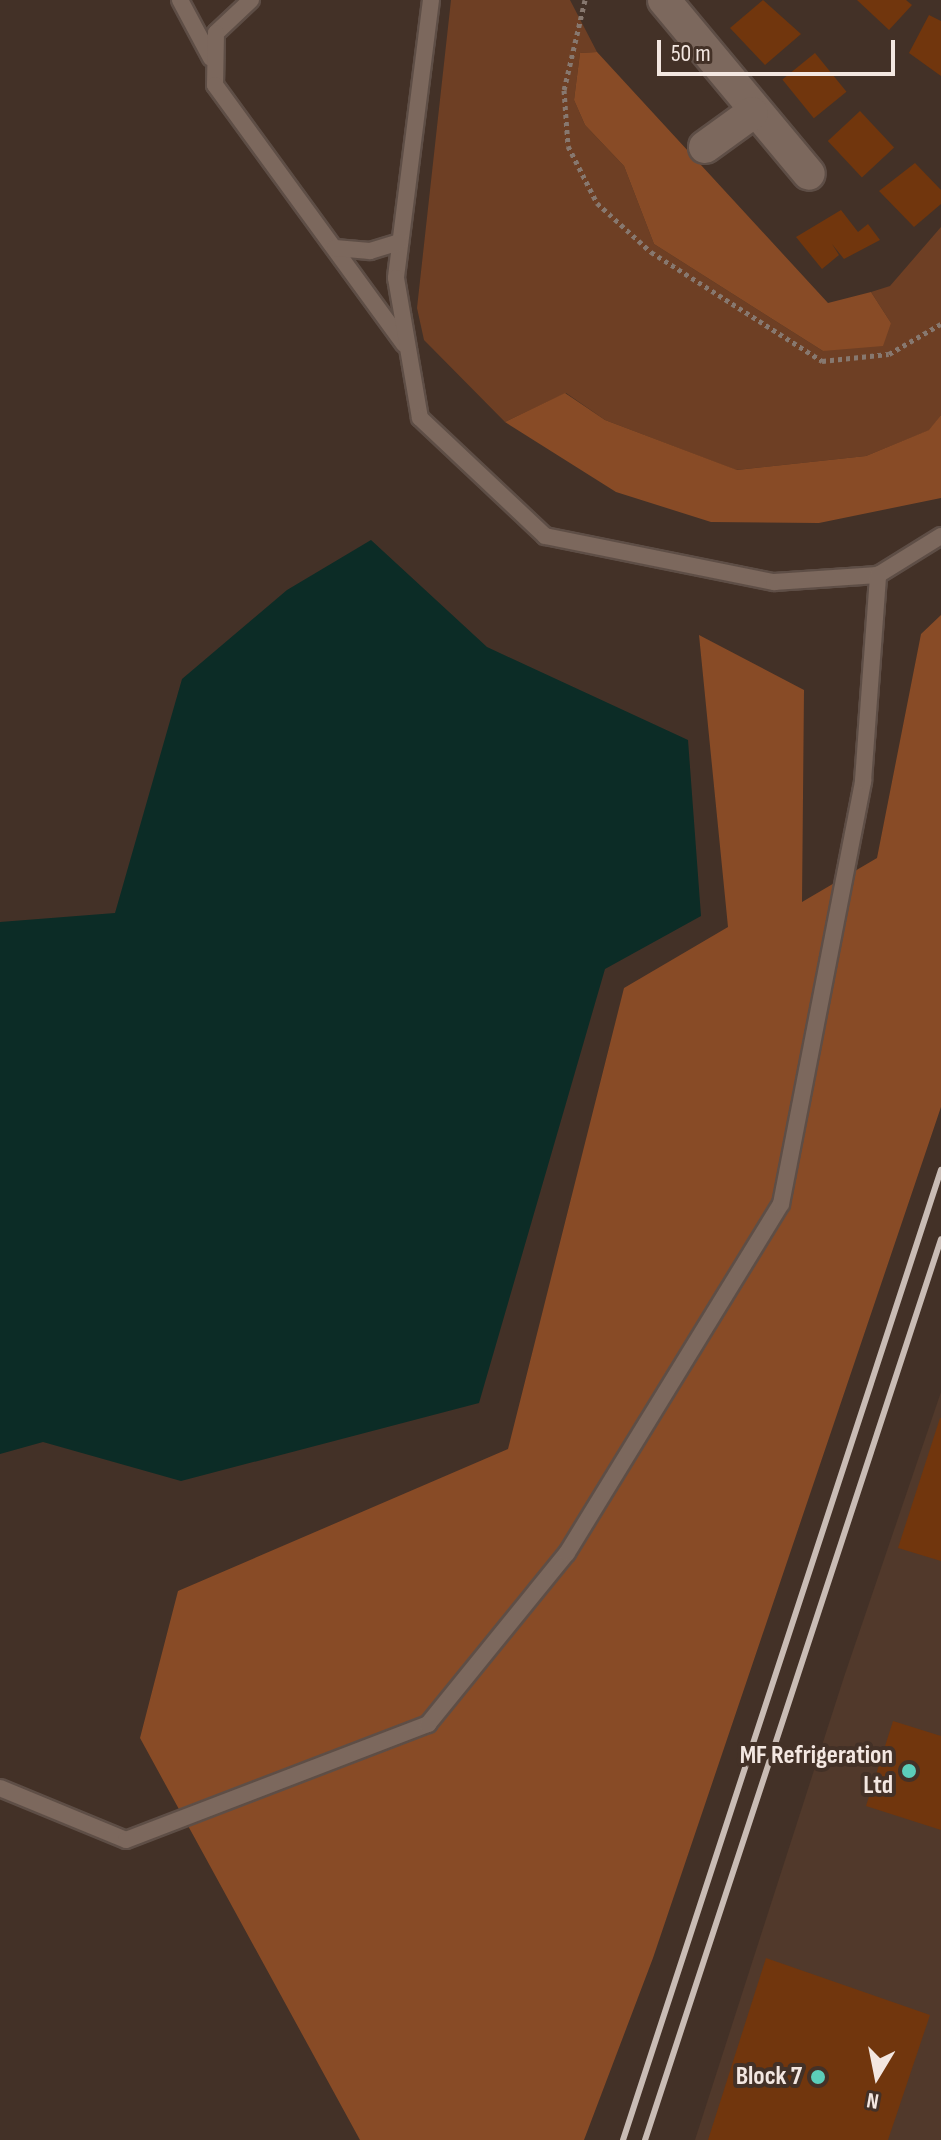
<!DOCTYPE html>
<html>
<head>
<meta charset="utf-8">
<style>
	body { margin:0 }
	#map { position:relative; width:941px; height:2140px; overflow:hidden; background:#433127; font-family:"Sofia Sans Condensed",sans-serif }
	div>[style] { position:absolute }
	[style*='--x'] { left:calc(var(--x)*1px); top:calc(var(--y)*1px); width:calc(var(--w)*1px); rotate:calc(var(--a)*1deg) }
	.built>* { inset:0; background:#51392b }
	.green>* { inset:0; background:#6e3f24 }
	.forest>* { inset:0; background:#884b26 }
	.water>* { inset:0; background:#0c2c26 }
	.building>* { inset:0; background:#71360d; transform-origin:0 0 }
	.path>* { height:5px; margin-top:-2.5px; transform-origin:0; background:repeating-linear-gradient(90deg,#87786f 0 4px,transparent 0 8px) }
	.roads { filter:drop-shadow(2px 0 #5e4e46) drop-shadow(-2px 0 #5e4e46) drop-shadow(0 2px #5e4e46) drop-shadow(0 -2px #5e4e46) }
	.lane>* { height:16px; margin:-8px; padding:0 8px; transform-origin:8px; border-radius:8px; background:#7c685d }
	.street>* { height:32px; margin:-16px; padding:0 16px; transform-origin:16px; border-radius:16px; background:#7c685d }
	.rail>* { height:6px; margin:-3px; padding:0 3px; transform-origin:3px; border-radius:3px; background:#c9bcb5 }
	.dots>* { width:22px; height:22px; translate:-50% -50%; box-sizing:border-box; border:4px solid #433127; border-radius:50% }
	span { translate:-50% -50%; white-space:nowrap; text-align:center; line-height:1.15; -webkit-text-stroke:8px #433127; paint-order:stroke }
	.poi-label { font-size:26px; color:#f3e7e1; font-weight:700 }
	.right { translate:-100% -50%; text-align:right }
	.north { position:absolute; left:837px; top:2036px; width:80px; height:80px; -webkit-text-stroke:6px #433127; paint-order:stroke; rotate:190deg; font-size:22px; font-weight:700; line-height:32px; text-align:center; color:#f3e7e1 }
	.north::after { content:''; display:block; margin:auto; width:28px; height:36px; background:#f3e7e1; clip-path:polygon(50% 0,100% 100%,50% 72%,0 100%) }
	.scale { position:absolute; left:657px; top:40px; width:238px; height:36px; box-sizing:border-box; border:4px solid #f3e7e1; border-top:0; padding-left:10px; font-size:24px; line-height:28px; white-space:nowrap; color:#f3e7e1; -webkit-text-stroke:6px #433127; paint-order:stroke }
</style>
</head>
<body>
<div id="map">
	<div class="built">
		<i style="clip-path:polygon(941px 1392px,941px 2140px,695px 2140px,844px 1677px)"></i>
	</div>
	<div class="green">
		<i style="clip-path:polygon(451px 0,570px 0,597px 52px,580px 53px,574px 100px,585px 125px,624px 166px,654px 244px,823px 351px,891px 323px,871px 292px,890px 286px,941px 227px,941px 415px,930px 430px,866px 456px,736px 470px,605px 420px,566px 393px,505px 422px,424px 340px,417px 308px)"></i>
	</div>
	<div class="forest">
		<i style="clip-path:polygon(597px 52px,828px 303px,871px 292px,891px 323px,883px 346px,823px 351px,654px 244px,624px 166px,585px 125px,574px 100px,580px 53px)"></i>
		<i style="clip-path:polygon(565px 393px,605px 420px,737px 470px,866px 456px,929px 430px,941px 415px,941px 498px,819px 523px,711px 522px,616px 492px,505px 422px)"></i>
		<i style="clip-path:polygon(941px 615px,941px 1107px,653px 1958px,584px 2140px,360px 2140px,140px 1738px,178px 1591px,508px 1449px,624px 988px,728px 927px,699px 635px,804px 690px,802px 902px,877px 858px,921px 634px)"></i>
	</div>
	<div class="water">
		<i style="clip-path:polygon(371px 540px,487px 647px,688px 740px,701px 916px,605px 969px,479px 1403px,181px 1481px,43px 1442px,0 1454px,0 922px,115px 913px,182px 679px,287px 590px)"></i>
	</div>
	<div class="building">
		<i style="clip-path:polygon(763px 0,801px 34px,765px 65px,730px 28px)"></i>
		<i style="clip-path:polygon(857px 0,906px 0,912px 5px,889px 30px)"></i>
		<i style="clip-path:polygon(929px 15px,941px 21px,941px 76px,909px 53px)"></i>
		<i style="left:815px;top:53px;width:50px;height:42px;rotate:51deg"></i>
		<i style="left:860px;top:111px;width:50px;height:44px;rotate:47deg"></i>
		<i style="clip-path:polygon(915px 163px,941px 190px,941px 204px,914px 227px,879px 191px)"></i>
		<i style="clip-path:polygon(841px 210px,858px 232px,868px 224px,880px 240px,844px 259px,832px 244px,839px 255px,822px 269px,796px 237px)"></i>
		<i style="clip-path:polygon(940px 1418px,941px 1418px,941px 1561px,898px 1548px)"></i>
		<i style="clip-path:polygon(893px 1721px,941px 1736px,941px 1830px,866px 1806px)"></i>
		<i style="clip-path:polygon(766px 1958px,930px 2015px,888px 2140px,708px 2140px)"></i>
	</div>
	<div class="path">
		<i style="--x:585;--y:0;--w:92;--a:103.1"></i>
		<i style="--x:564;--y:90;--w:56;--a:85.9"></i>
		<i style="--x:568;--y:146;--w:64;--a:63"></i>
		<i style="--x:597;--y:203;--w:73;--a:42.2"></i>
		<i style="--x:651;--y:252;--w:203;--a:32.5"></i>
		<i style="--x:822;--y:361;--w:67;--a:-6"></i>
		<i style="--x:889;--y:354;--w:60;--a:-30"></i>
	</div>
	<div class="roads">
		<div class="lane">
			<i style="--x:180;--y:0;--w:66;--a:61.9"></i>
			<i style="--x:251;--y:0;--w:48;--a:136.7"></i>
			<i style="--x:216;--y:33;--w:52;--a:91.1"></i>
			<i style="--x:215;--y:85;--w:321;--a:53.9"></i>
			<i style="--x:431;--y:0;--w:280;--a:97.2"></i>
			<i style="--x:396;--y:278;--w:142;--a:80.3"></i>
			<i style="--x:420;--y:418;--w:172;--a:43.3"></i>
			<i style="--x:545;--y:536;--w:234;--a:11.4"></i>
			<i style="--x:774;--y:582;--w:104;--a:-3.9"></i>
			<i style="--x:878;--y:575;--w:74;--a:-31.8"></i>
			<i style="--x:335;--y:248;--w:35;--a:5"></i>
			<i style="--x:370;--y:251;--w:31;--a:-17"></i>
			<i style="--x:0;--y:1788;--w:136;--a:22.4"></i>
			<i style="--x:126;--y:1840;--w:324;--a:-21"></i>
			<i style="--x:428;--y:1724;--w:220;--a:-50.9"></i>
			<i style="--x:567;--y:1553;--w:409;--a:-58.5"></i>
			<i style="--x:781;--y:1204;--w:431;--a:-79"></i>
			<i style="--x:863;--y:781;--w:207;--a:-85.8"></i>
		</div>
		<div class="street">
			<i style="--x:664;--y:0;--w:226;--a:50.2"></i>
			<i style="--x:705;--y:147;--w:58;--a:-35.9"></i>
		</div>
	</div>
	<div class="rail">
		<i style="--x:623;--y:2140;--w:1021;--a:-71.85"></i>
		<i style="--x:645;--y:2140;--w:948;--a:-71.81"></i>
	</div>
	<div class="dots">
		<i style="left:909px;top:1771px;background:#5cceba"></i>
		<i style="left:818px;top:2077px;background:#5cceba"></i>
	</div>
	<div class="poi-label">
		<span class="right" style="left:893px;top:1771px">MF Refrigeration<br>Ltd</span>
		<span class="right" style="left:802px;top:2077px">Block 7</span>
	</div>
	<div class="north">N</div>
	<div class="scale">50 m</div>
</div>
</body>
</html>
